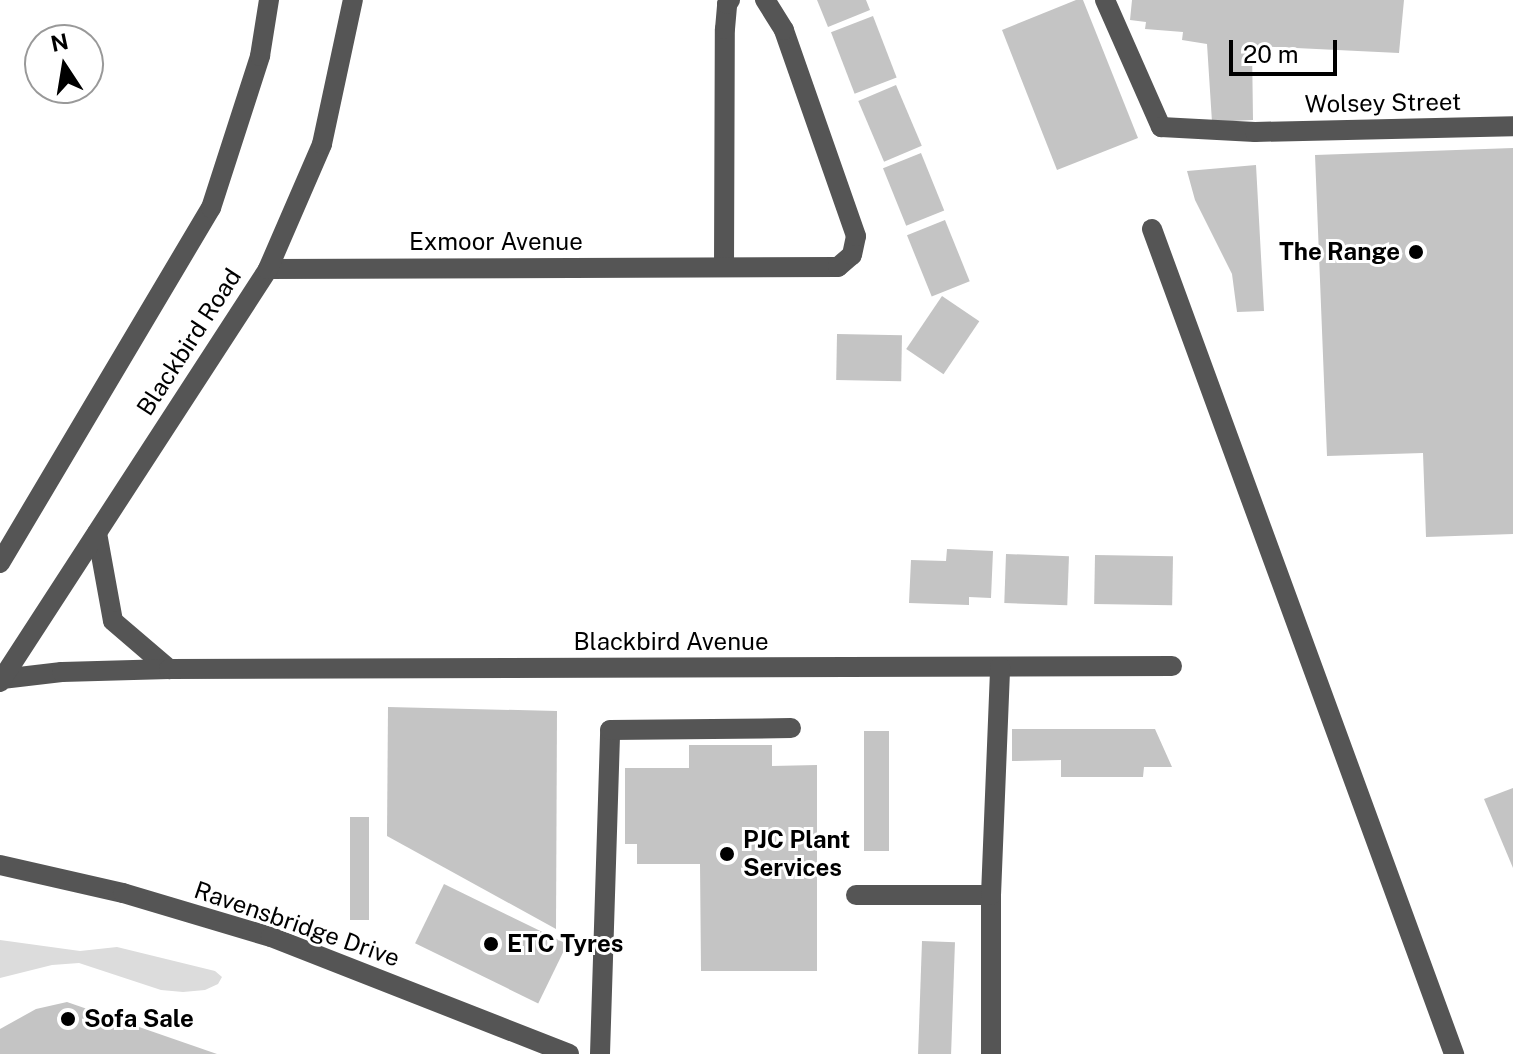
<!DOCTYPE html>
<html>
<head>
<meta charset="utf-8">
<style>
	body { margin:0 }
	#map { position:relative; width:1513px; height:1054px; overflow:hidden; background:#fff; font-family:"Public Sans",sans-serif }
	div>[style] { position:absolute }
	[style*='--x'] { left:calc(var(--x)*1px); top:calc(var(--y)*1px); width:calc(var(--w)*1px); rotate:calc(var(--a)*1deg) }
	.green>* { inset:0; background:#dcdcdc }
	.building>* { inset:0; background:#c4c4c4; transform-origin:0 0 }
	.minor>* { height:20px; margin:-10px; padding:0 10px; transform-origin:10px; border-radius:10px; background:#555 }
	.dots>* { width:22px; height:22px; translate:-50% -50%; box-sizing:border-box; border:4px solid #fff; border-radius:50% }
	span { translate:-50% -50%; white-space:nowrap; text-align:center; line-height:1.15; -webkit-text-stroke:6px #fff; paint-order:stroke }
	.street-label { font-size:24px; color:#000 }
	.poi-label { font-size:24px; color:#000; font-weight:700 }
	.right { translate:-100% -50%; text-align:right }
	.left { translate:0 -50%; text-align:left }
	.north { position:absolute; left:24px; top:24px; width:80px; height:80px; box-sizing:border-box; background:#fff; border:2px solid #999; border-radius:50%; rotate:348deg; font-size:22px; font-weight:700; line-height:32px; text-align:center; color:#000 }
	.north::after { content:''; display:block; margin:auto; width:28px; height:36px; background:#000; clip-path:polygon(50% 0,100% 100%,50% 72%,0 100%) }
	.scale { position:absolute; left:1229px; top:40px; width:108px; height:36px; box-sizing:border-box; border:4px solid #000; border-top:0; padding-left:10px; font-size:24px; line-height:28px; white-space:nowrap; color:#000; -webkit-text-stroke:6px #fff; paint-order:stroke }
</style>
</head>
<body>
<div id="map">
	<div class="green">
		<i style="clip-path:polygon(0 940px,80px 951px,117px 947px,215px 971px,222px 977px,218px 984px,205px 990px,183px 992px,161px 990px,79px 963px,52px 965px,0 978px)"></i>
	</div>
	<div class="building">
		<i style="clip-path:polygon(817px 0,866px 0,870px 10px,828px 27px)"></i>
		<i style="clip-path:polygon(1076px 0,1083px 0,1138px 138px,1057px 170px,1002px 30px)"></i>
		<i style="clip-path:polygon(1132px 0,1404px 0,1399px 53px,1252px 46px,1253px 120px,1212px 122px,1207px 44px,1182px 40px,1183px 32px,1145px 29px,1146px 22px,1130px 20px)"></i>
		<i style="left:873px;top:16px;width:66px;height:45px;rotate:69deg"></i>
		<i style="left:896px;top:85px;width:66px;height:41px;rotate:67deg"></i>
		<i style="clip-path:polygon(1513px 148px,1513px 534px,1426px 537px,1423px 453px,1327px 456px,1315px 155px)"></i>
		<i style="left:921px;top:153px;width:62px;height:41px;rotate:68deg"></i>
		<i style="clip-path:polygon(1256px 165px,1264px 311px,1237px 312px,1232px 274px,1195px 200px,1187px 171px)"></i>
		<i style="left:945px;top:220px;width:66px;height:41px;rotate:68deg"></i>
		<i style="left:942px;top:296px;width:45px;height:64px;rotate:34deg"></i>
		<i style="left:837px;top:334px;width:65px;height:46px;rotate:1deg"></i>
		<i style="clip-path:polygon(947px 549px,993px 551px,991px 598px,969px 597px,969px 605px,909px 603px,911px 560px,946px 561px)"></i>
		<i style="left:1006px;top:554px;width:63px;height:49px;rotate:2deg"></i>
		<i style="left:1095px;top:555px;width:78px;height:49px;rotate:1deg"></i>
		<i style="clip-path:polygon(388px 707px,557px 711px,556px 929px,387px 836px)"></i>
		<i style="clip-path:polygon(1012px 729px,1155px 729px,1172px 767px,1144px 767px,1143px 777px,1061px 777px,1061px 760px,1012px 761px)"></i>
		<i style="left:864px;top:731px;width:25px;height:120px"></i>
		<i style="clip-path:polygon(689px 745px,772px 745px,772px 766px,817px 765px,817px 971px,701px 971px,700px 864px,637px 864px,637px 844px,625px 844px,625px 768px,689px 768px)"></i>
		<i style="clip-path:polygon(1513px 788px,1513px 868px,1484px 799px)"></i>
		<i style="left:350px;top:817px;width:19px;height:103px"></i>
		<i style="left:444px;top:884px;width:137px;height:66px;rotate:26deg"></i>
		<i style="left:922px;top:941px;width:33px;height:113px;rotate:2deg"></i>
		<i style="clip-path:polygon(67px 1002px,217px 1054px,0 1054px,0 1029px,36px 1009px)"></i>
	</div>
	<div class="minor">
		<i style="--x:1105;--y:0;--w:139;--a:66.2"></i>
		<i style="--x:1161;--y:127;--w:94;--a:3"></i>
		<i style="--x:1255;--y:132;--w:258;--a:-1.3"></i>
		<i style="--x:1152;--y:229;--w:879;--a:69.89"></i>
		<i style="--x:724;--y:267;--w:238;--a:-89.8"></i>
		<i style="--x:725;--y:29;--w:25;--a:-85"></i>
		<i style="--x:727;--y:4;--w:5;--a:-53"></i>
		<i style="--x:268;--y:269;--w:570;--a:-0.2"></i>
		<i style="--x:838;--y:267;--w:18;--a:-41"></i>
		<i style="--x:852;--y:255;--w:19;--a:-78"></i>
		<i style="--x:856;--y:236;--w:218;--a:-109.3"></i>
		<i style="--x:784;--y:30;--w:36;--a:-122"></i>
		<i style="--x:97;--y:533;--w:89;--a:79.7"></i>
		<i style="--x:113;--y:621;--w:74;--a:40.6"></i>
		<i style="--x:0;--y:563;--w:413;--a:-59.3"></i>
		<i style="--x:211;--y:208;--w:160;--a:-72.1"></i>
		<i style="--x:260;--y:56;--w:57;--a:-80.9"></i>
		<i style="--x:2;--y:679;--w:60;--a:-6.7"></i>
		<i style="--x:62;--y:672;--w:107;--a:-1.6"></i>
		<i style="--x:169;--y:669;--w:1003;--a:-0.17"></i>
		<i style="--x:0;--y:682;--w:492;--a:-57"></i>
		<i style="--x:268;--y:269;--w:136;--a:-66.6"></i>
		<i style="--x:322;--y:144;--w:147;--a:-77.9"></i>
		<i style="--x:0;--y:865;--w:126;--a:12.8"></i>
		<i style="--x:123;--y:893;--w:154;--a:16.6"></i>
		<i style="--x:271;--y:937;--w:320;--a:21.4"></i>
		<i style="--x:856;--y:895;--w:135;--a:0"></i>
		<i style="--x:600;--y:1054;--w:324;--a:-88.2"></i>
		<i style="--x:610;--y:730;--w:181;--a:-0.6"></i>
		<i style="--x:991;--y:1054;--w:159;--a:-90"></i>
		<i style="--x:991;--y:895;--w:228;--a:-87.7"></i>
	</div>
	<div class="dots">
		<i style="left:1416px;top:252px;background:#000"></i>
		<i style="left:727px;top:854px;background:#000"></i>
		<i style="left:491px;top:944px;background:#000"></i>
		<i style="left:68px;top:1019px;background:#000"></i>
	</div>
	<div class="street-label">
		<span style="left:1383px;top:103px;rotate:-1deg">Wolsey Street</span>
		<span style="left:496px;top:242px">Exmoor Avenue</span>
		<span style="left:189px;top:342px;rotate:-57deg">Blackbird Road</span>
		<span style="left:671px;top:642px">Blackbird Avenue</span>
		<span style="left:297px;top:924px;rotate:19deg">Ravensbridge Drive</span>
	</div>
	<div class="poi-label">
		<span class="right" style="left:1400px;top:252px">The Range</span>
		<span class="left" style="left:743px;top:854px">PJC Plant<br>Services</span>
		<span class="left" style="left:507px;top:944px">ETC Tyres</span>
		<span class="left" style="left:84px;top:1019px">Sofa Sale</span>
	</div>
	<div class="north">N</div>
	<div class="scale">20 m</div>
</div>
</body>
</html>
